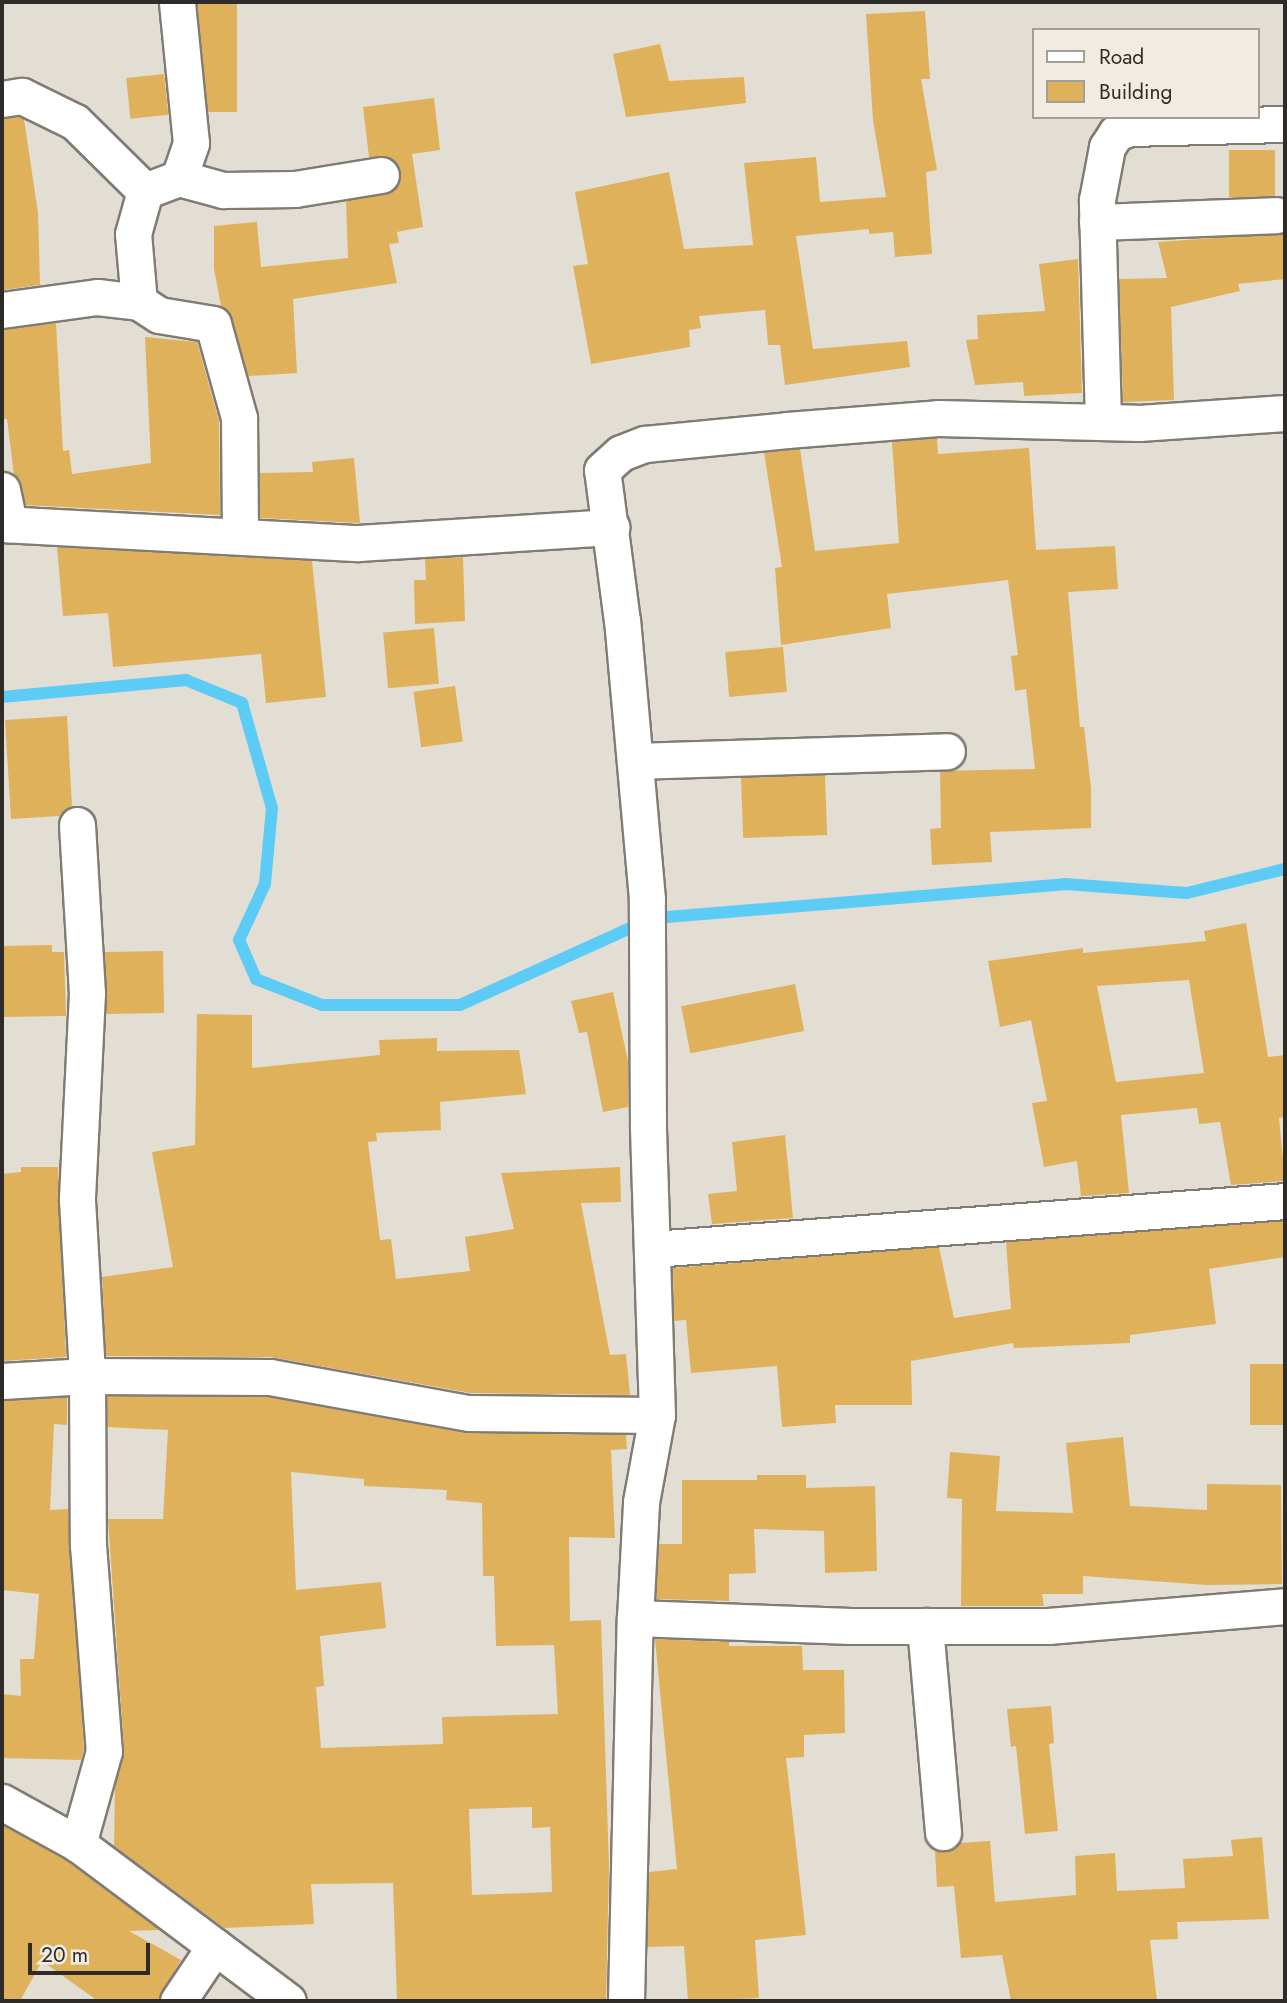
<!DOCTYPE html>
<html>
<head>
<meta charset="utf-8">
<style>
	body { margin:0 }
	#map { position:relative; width:1287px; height:2003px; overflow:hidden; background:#e3ded4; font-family:Jost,sans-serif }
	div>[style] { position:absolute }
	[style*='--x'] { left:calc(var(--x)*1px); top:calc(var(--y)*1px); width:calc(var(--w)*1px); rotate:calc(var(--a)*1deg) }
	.stream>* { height:12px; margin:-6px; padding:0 6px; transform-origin:6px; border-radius:6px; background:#5ccbf6 }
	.building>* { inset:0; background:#dfb15b; transform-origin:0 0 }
	.roads { filter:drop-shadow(2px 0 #817c73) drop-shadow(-2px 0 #817c73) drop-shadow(0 2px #817c73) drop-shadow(0 -2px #817c73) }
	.street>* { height:35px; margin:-17.5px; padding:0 17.5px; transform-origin:17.5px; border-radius:17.5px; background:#fff }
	span { translate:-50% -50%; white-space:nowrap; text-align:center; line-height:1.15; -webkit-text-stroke:5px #f1ebe2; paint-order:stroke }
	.frame { position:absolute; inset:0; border:4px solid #2e2b28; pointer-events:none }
	.legend { position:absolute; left:1032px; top:28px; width:228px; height:91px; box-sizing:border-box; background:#f1ebe2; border:2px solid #a39e98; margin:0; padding:9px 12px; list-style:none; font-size:21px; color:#2e2b28 }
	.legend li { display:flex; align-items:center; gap:14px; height:35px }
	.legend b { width:35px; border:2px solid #a39e98 }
	.scale { position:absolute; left:28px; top:1943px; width:122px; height:32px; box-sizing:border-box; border:4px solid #2e2b28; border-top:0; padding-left:9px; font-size:21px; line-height:24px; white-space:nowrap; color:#2e2b28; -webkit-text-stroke:5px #f1ebe2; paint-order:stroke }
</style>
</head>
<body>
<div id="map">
	<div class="stream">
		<i style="--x:2;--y:697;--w:185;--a:-5.3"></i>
		<i style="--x:186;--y:680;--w:61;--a:22.3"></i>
		<i style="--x:242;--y:703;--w:109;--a:74.1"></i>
		<i style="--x:272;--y:808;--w:76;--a:95.3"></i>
		<i style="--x:265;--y:884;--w:62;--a:114.9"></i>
		<i style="--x:239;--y:940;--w:43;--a:66.4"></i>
		<i style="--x:256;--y:979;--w:71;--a:21.5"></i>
		<i style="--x:322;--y:1005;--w:138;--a:0"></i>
		<i style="--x:460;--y:1005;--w:190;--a:-24.3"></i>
		<i style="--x:667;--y:917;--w:399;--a:-4.7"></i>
		<i style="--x:1065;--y:884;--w:122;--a:4.2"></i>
		<i style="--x:1187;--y:893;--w:101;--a:-13.8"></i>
	</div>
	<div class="building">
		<i style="left:197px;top:2px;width:40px;height:110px"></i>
		<i style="clip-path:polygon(925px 11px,930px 79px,921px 79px,937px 170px,926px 172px,932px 254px,895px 257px,893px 232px,869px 234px,869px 229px,796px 236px,813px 349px,907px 341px,910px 367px,785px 385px,780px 345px,768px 345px,765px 310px,699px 316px,701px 328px,689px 330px,690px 347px,591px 364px,573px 266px,588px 264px,575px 192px,669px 172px,684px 249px,753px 245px,744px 163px,816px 157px,820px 202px,886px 197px,873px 120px,866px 14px)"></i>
		<i style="clip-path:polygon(660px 44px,669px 81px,744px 77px,746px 103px,626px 117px,613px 54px)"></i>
		<i style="left:164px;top:74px;width:41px;height:38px;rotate:84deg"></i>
		<i style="clip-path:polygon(434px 98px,440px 150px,412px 154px,423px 227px,397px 232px,399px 243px,389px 244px,397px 283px,293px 299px,297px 373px,248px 376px,232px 319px,221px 306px,214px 269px,214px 226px,257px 222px,261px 267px,348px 258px,346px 201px,393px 191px,401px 172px,389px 157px,369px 157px,363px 107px)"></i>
		<i style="clip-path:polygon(19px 117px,24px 119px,38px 213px,40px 285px,2px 290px,2px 119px)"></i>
		<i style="left:1229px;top:150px;width:46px;height:47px"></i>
		<i style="clip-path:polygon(1283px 233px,1285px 279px,1238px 284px,1240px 291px,1171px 307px,1174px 400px,1123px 402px,1119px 279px,1167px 278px,1158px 242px)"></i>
		<i style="clip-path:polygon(1078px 259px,1082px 393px,1024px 396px,1023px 382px,975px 385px,966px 340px,978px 339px,977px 315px,1045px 311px,1039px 264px)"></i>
		<i style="clip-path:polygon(56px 323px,63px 451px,69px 450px,72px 474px,151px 463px,145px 337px,197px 342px,219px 421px,220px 515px,26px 505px,14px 475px,7px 419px,2px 419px,2px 330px)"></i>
		<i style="clip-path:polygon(937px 438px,938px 454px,1029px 448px,1036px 550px,1115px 546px,1118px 589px,1068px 592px,1080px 727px,1084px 727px,1091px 788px,1091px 828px,990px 832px,992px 862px,932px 865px,930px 829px,941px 828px,940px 771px,1035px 769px,1026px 689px,1015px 691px,1011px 656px,1018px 655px,1008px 580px,887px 594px,891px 628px,781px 645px,775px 568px,782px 567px,764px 452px,800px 449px,815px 551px,899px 543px,892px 442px)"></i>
		<i style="clip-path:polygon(354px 458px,360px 523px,260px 518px,260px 473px,313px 472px,312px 462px)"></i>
		<i style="clip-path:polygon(57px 547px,312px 561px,326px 697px,266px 703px,261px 654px,113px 667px,108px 613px,63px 616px)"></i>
		<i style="clip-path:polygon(463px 557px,465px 621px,415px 624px,414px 580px,426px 580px,425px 559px)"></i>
		<i style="left:434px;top:628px;width:56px;height:51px;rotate:85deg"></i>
		<i style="left:783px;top:647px;width:45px;height:58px;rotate:85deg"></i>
		<i style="left:455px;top:686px;width:56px;height:42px;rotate:82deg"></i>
		<i style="clip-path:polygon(67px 716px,72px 806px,59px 816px,11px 819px,5px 720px)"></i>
		<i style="left:825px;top:775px;width:60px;height:84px;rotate:88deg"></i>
		<i style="clip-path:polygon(evenodd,1246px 923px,1268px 1057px,1285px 1055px,1285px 1117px,1279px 1118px,1285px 1181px,1231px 1185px,1220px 1122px,1199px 1124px,1197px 1108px,1121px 1115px,1129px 1193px,1081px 1196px,1077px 1161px,1044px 1167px,1032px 1103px,1047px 1101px,1031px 1020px,1000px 1027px,988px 961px,1083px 948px,1083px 953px,1206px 941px,1204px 931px,1246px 923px,1189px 980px,1204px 1073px,1116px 1082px,1097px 986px,1189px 980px)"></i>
		<i style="clip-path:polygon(52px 945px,52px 952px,64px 952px,66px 1016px,2px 1017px,2px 946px)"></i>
		<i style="left:163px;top:951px;width:62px;height:58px;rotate:89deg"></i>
		<i style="left:795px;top:984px;width:48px;height:116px;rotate:79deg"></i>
		<i style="clip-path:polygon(613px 992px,628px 1061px,628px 1107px,603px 1112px,587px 1032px,579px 1033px,571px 1001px)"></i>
		<i style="clip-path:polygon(197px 1014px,252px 1015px,252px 1068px,380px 1055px,379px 1040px,437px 1038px,437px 1051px,519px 1050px,526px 1094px,440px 1102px,441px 1130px,376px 1133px,377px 1141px,368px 1142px,380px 1240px,391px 1239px,396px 1279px,470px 1271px,465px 1237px,514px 1229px,501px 1173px,620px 1167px,621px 1202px,581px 1203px,610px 1355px,626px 1354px,630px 1395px,471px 1393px,270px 1357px,106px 1356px,102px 1277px,173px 1267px,152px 1152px,195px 1145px)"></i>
		<i style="clip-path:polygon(785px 1135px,793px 1218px,712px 1224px,708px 1194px,737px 1191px,732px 1142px)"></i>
		<i style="clip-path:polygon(21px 1167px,58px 1167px,66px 1357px,2px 1361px,2px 1174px,21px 1172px)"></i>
		<i style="clip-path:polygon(1285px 1221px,1285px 1257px,1209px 1269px,1216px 1324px,1130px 1335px,1130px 1343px,1014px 1348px,1013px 1343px,911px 1361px,912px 1405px,835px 1405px,836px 1423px,782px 1427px,777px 1366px,691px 1373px,686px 1320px,674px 1321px,673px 1268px,939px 1247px,954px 1318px,1011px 1309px,1006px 1242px)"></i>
		<i style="left:1285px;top:1364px;width:61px;height:35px;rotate:90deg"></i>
		<i style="clip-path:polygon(evenodd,107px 1396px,268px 1397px,466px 1433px,626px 1435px,627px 1449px,611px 1450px,615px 1538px,569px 1537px,570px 1621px,601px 1620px,609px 1867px,606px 2001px,397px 2001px,393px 1883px,311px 1884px,314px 1924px,224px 1928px,114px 1846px,115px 1787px,124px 1749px,108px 1519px,163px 1519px,168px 1430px,107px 1427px,107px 1396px,291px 1472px,364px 1479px,364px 1486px,447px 1490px,446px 1500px,482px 1503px,483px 1576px,494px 1576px,496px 1646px,554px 1645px,558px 1714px,442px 1717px,443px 1744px,321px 1748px,316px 1687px,324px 1686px,320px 1636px,386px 1628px,381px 1582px,296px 1590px,291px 1472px,107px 1396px,532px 1807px,532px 1828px,550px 1827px,552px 1892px,472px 1895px,469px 1809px,532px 1807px)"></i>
		<i style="clip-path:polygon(67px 1397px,67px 1425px,54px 1424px,50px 1510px,68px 1509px,84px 1749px,81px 1760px,2px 1758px,2px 1694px,21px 1696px,20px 1659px,34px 1659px,39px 1594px,2px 1590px,2px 1401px)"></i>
		<i style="clip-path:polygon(1123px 1437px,1130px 1506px,1207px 1510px,1207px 1484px,1281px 1485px,1282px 1584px,1207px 1585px,1083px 1576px,1083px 1594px,1042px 1594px,1044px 1606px,961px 1606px,962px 1499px,947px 1498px,950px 1452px,1000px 1456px,996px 1511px,1073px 1513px,1066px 1443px)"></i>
		<i style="clip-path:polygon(757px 1475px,806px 1475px,806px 1488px,875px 1486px,877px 1571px,825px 1573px,824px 1531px,754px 1529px,756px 1573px,729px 1574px,729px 1601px,656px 1599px,659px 1544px,682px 1544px,682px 1480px,757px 1480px)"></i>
		<i style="clip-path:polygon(655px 1639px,729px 1642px,729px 1646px,802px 1646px,803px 1670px,844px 1670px,845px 1733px,804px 1735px,804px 1757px,786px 1758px,806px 1935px,755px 1940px,759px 1998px,688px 2001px,684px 1946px,647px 1947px,649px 1872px,677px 1869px)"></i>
		<i style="clip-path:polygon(1051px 1706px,1054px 1743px,1049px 1744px,1058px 1831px,1025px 1834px,1016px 1746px,1011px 1747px,1007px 1709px)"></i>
		<i style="clip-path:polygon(2px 1825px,67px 1861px,160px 1930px,129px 1931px,181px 1960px,158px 2001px,98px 2001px,42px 1961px,20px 2001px,2px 2001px)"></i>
		<i style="clip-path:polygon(1262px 1837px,1269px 1919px,1177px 1922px,1178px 1939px,1150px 1940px,1157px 2001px,1011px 2001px,1002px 1955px,961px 1958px,954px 1886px,937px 1887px,935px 1850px,945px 1852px,959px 1843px,990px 1841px,995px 1902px,1076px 1895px,1075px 1856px,1115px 1853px,1117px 1891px,1185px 1888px,1183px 1859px,1233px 1856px,1231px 1840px)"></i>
	</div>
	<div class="roads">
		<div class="street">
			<i style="--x:2;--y:99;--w:20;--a:-9"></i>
			<i style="--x:22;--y:96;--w:59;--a:26.1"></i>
			<i style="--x:75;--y:122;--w:98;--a:44.6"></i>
			<i style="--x:145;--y:191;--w:36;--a:-21"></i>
			<i style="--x:179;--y:178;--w:37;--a:-71"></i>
			<i style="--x:191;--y:143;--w:142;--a:-95.7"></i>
			<i style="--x:179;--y:178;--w:46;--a:15.3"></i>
			<i style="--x:223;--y:190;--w:72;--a:-0.8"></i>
			<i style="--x:295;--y:189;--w:87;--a:-9.2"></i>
			<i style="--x:1097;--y:222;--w:179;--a:-2.2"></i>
			<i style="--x:139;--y:302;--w:24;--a:33"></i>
			<i style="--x:159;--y:315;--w:55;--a:9.5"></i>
			<i style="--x:213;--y:324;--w:98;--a:74.5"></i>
			<i style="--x:239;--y:418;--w:117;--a:89.5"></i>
			<i style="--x:2;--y:310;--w:96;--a:-7.8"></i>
			<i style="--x:97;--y:297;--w:42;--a:6.8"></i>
			<i style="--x:139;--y:302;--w:68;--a:-95"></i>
			<i style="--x:133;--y:234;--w:45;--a:-74.4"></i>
			<i style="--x:1103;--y:420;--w:220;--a:-91.6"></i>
			<i style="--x:1097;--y:200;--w:54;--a:-79.3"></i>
			<i style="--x:1107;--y:147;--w:17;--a:-57"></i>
			<i style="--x:1116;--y:133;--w:15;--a:-20"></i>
			<i style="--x:1130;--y:128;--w:155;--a:-1.5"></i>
			<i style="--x:2;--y:490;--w:35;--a:78"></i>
			<i style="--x:2;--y:524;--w:357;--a:3.1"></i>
			<i style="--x:358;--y:543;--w:254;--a:-3.6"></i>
			<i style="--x:635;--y:761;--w:312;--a:-1.8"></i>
			<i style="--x:77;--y:825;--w:168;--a:86.6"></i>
			<i style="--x:87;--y:993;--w:207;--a:92.8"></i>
			<i style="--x:77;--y:1200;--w:176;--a:86.7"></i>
			<i style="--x:87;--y:1376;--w:169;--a:89.7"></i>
			<i style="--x:88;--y:1545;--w:207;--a:85.6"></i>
			<i style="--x:104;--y:1751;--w:97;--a:105.6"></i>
			<i style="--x:653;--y:1249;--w:634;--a:-4.34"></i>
			<i style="--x:2;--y:1381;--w:85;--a:-3.4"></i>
			<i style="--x:87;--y:1376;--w:183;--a:0.3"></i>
			<i style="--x:270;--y:1377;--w:202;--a:10.3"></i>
			<i style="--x:469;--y:1413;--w:188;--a:0.6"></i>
			<i style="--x:635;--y:1618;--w:216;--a:2.1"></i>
			<i style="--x:851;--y:1626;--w:197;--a:0"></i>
			<i style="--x:1048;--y:1626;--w:238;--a:-4.8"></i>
			<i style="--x:925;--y:1626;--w:207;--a:85"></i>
			<i style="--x:2;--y:1802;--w:87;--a:28.9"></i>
			<i style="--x:78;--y:1844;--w:262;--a:36.8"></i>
			<i style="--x:178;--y:2001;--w:66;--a:-56.1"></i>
			<i style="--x:626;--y:2001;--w:383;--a:-88.7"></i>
			<i style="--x:635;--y:1618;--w:116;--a:-87"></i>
			<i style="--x:641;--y:1502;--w:88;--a:-79.6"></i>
			<i style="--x:657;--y:1415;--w:290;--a:-91.8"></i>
			<i style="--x:648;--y:1125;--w:226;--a:-90.3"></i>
			<i style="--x:647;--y:899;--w:279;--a:-95.1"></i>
			<i style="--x:622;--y:621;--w:152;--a:-97.5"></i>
			<i style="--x:602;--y:470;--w:25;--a:-42"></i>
			<i style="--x:621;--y:453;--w:26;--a:-21"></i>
			<i style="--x:645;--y:444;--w:143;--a:-5.6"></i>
			<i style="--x:787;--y:430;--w:151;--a:-4.5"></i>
			<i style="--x:938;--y:418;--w:201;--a:1.4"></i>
			<i style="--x:1139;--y:423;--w:146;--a:-3.9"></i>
		</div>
	</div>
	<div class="frame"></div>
	<ul class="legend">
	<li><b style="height:9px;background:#fff"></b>Road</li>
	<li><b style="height:19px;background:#dfb15b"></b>Building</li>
	</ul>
	<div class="scale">20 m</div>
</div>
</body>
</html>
